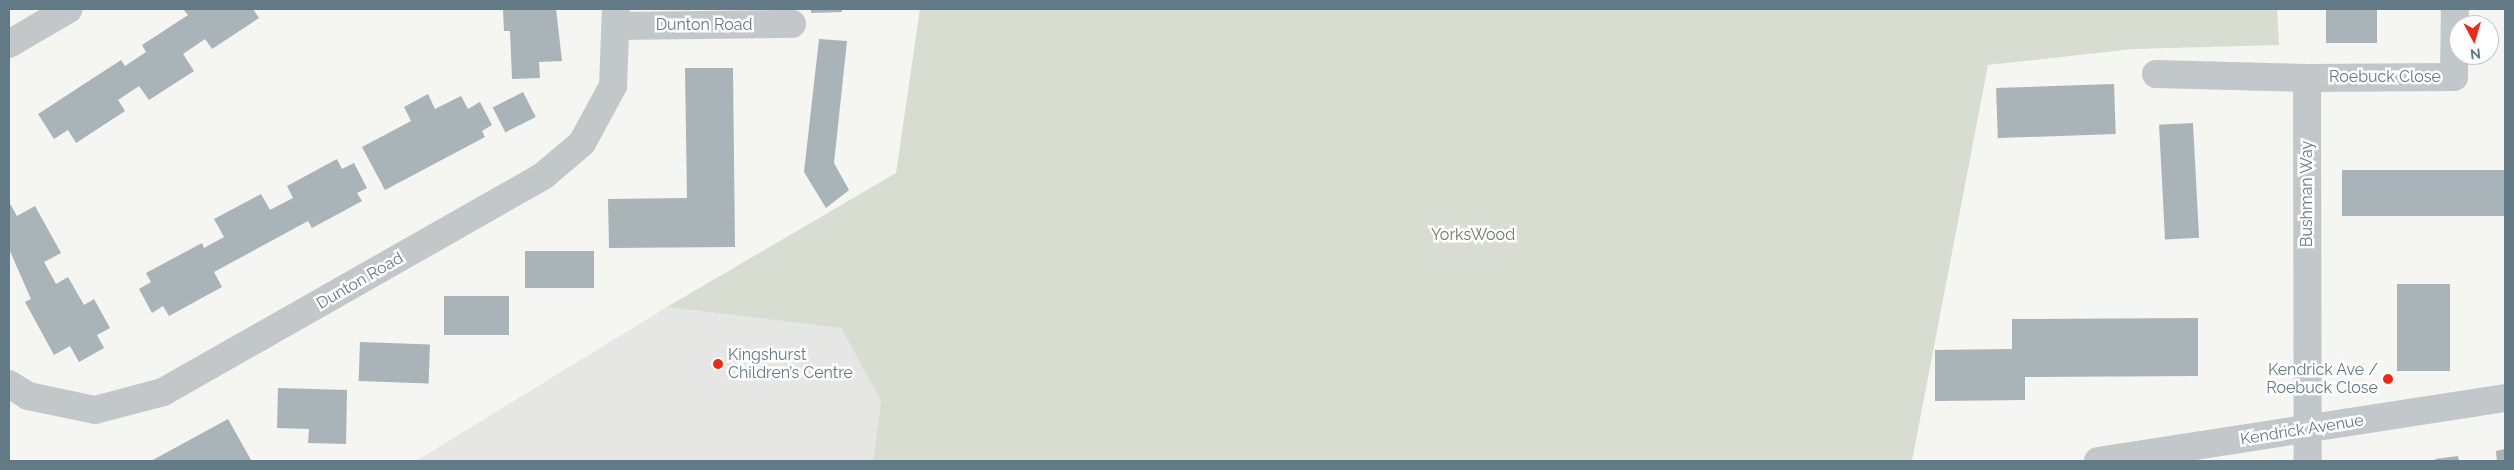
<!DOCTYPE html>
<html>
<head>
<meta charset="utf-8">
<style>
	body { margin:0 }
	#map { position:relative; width:2514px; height:470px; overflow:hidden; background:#f5f5f1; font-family:Raleway,sans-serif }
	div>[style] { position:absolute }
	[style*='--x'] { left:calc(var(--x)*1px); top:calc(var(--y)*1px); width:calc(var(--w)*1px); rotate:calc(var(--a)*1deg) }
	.built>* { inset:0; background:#e6e6e4 }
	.green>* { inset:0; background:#d7ddd1 }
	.building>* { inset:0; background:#a8b4b7; transform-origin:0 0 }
	.minor>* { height:28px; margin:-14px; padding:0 14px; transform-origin:14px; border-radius:14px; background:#c2c7ca }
	.dots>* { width:14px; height:14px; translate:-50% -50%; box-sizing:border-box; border:2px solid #fff; border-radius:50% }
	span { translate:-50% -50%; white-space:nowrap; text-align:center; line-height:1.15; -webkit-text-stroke:5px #fff; paint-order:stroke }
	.street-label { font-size:16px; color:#617a85 }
	.park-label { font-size:16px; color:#6a7b61 }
	.poi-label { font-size:16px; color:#617a85 }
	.left { translate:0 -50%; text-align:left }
	.right { translate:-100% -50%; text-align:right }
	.frame { position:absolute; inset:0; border:10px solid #617a85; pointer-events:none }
	.north { position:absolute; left:2449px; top:15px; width:50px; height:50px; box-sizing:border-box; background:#fff; border:1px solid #c0cace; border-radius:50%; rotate:174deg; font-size:14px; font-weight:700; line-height:20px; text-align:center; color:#617a85 }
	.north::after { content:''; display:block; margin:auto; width:18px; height:22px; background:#f32813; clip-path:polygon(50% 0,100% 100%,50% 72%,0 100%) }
</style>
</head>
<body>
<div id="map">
	<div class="built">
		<i style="clip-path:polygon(667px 307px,841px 328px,881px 401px,873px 461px,416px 461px)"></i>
	</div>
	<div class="green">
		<i style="clip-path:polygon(920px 9px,2277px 9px,2279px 45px,2133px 49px,1988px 65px,1912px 461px,873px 461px,881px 401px,841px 328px,667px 307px,896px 173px)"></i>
	</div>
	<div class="building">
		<i style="clip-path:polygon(183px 9px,253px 9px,259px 18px,212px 49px,205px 39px,183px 54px,194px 71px,149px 100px,139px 86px,118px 100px,125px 111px,76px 143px,68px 130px,54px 139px,38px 114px,121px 60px,125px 66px,146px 52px,142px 45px,188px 15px)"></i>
		<i style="clip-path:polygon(503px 9px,556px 9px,562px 61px,539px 62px,540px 78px,512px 79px,510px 31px,504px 31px)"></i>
		<i style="clip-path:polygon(811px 9px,842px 9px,842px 12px,811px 13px)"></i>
		<i style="left:2326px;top:9px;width:51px;height:34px"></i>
		<i style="clip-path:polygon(819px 39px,847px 41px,834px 163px,849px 190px,826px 208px,804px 172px)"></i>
		<i style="clip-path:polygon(685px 68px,733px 68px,735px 247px,609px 248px,608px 199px,687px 198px)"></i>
		<i style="left:2114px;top:84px;width:50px;height:118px;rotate:88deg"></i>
		<i style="left:523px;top:92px;width:28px;height:34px;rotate:63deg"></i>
		<i style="clip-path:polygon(428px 94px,435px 109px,461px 96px,468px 109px,480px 102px,492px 125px,482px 131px,485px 137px,385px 190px,362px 147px,411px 121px,404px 107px)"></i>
		<i style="left:2193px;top:123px;width:115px;height:34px;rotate:87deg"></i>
		<i style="clip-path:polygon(337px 159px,342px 169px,354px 163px,367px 188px,357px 193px,362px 201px,312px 228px,308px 221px,214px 272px,222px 287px,169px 316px,163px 306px,152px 313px,139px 289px,151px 282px,146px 273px,202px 243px,204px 248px,224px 237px,214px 219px,261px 194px,270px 210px,293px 198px,287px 186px)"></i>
		<i style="left:2342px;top:170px;width:163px;height:46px"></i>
		<i style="clip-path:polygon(9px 202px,17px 216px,35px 206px,61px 253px,44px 262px,56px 284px,68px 277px,84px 305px,94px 299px,110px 328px,97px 335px,104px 348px,79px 362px,70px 346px,54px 355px,25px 302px,31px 299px,9px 249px)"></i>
		<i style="left:525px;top:251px;width:69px;height:37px"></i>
		<i style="left:2397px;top:284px;width:53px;height:87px"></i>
		<i style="left:444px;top:296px;width:65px;height:39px"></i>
		<i style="clip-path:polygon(2198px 318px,2198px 376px,2025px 377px,2025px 400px,1935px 401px,1935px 350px,2012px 349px,2012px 319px)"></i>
		<i style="left:360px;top:342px;width:70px;height:39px;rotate:2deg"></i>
		<i style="clip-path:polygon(278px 388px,347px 390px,346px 444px,308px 443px,309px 429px,277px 428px)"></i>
		<i style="clip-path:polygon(228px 419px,251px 460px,151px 461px)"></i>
		<i style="clip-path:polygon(2505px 449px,2505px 461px,2497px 461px,2496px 451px)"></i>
		<i style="clip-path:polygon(2458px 456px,2459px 461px,2436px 461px,2435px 459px)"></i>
	</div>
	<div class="minor">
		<i style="--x:616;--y:26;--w:176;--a:-0.7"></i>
		<i style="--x:9;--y:44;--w:69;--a:-30.3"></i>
		<i style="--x:2156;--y:74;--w:151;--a:1.5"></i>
		<i style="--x:2307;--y:78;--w:383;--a:89.9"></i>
		<i style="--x:2307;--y:78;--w:147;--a:-0.4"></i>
		<i style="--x:2454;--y:77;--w:68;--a:-89.2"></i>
		<i style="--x:9;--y:384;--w:22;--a:32"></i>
		<i style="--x:28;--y:396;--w:68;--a:11.8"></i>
		<i style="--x:95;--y:410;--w:70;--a:-14.8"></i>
		<i style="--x:163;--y:392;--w:437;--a:-29.6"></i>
		<i style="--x:543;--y:176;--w:51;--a:-40.2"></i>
		<i style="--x:582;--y:143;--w:65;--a:-61.5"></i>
		<i style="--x:613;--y:86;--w:77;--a:-87.8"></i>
		<i style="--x:2098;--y:461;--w:412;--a:-8.8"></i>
	</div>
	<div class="dots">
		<i style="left:718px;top:364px;background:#f32813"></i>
		<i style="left:2388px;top:379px;background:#f32813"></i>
	</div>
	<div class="street-label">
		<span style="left:704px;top:25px">Dunton Road</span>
		<span style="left:2385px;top:77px">Roebuck Close</span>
		<span style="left:2307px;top:194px;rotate:-90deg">Bushman Way</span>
		<span style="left:360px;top:281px;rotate:-30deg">Dunton Road</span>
		<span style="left:2302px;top:430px;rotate:-9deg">Kendrick Avenue</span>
	</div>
	<div class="park-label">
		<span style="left:1473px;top:235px">YorksWood</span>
	</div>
	<div class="poi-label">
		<span class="left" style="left:728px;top:364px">Kingshurst<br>Children’s Centre</span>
		<span class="right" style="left:2378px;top:379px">Kendrick Ave /<br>Roebuck Close</span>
	</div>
	<div class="frame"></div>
	<div class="north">N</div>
</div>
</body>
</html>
